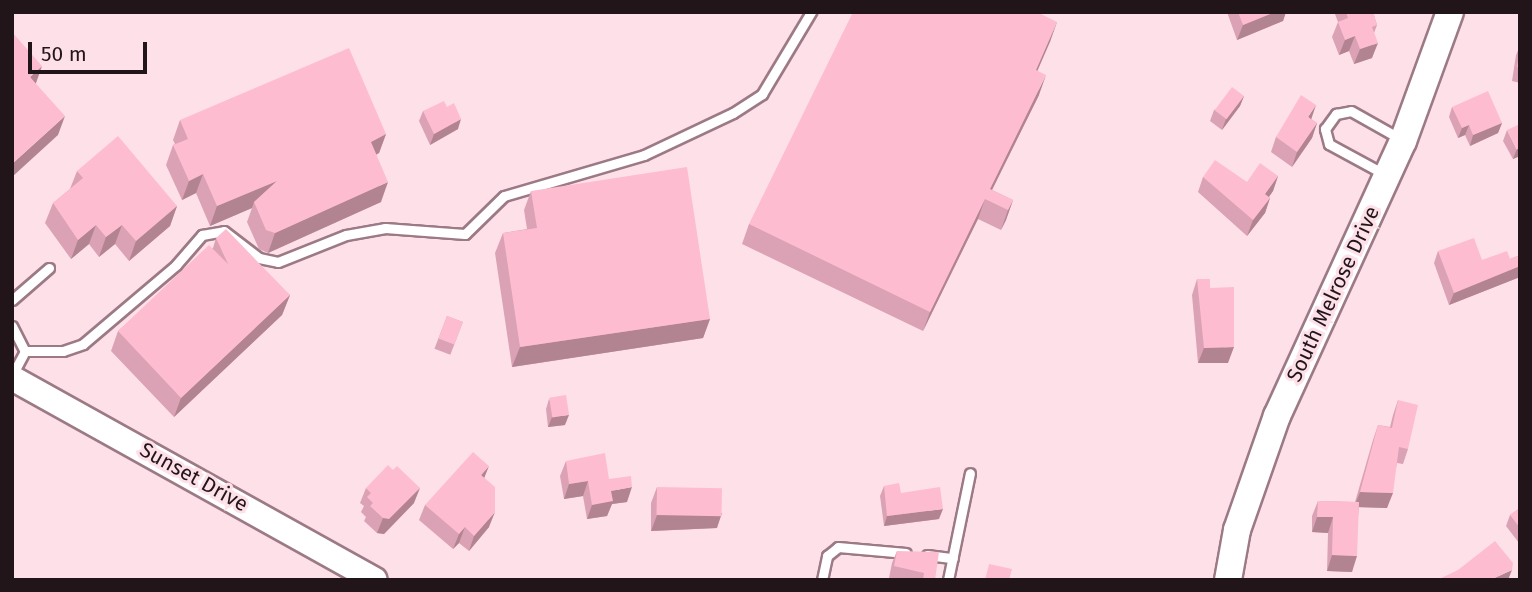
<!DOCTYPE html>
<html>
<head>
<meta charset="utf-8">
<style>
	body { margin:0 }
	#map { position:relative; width:1532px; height:592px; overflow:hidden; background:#fee0e9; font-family:"Fira Sans",sans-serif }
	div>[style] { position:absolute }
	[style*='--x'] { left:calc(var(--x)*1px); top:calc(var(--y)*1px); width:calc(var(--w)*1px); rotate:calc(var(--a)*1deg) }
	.roads { filter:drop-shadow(2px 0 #9c7a85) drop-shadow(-2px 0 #9c7a85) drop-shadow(0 2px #9c7a85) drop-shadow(0 -2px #9c7a85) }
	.service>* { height:9px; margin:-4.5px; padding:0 4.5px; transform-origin:4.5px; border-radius:4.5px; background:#fff }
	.secondary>* { height:24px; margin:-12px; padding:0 12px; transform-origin:12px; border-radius:12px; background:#fff }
	.primary>* { height:26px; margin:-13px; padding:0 13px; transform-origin:13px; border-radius:13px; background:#fff }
	.wall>* { inset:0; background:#daa2b4; transform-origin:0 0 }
	.shaded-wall>* { inset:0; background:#b28492 }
	.building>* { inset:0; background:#febcd1; transform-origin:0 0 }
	span { translate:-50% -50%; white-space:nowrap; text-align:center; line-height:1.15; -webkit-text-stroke:6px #fee0e9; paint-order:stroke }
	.street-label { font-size:21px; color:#221519 }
	.frame { position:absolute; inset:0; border:14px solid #221519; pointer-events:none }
	.scale { position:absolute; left:28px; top:42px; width:119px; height:32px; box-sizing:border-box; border:4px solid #221519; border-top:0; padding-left:9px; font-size:21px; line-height:24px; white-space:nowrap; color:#221519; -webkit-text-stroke:5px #fee0e9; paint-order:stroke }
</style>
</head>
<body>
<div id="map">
	<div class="roads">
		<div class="service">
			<i style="--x:1386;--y:175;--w:65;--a:-151.5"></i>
			<i style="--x:1329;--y:144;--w:16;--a:-105"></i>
			<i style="--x:1325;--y:129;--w:19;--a:-54"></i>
			<i style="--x:1336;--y:114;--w:15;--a:-11"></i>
			<i style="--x:1351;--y:111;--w:55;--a:29.4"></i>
			<i style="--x:12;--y:300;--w:49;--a:-40.9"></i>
			<i style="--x:12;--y:326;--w:28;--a:63"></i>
			<i style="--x:25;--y:351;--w:27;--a:118"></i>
			<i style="--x:25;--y:351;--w:38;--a:0"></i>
			<i style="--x:63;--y:351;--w:21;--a:-19"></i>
			<i style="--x:83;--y:344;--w:122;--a:-40.3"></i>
			<i style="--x:176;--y:265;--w:40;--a:-49"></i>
			<i style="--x:202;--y:235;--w:22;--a:-10"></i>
			<i style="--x:224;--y:231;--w:44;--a:37.6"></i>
			<i style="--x:259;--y:258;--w:19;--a:12"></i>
			<i style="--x:278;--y:262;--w:73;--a:-21.7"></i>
			<i style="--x:346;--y:235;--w:40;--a:-10"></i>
			<i style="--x:385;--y:228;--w:80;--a:4.3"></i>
			<i style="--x:465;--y:234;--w:54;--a:-44.3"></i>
			<i style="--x:504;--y:196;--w:146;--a:-16.3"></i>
			<i style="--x:644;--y:155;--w:98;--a:-25.3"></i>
			<i style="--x:733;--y:113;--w:35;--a:-33"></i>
			<i style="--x:762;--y:94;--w:96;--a:-59.1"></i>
			<i style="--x:927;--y:555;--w:26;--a:7"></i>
			<i style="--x:822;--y:580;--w:25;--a:-78"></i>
			<i style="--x:827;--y:556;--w:14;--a:-39"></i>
			<i style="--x:838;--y:547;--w:68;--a:5"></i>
			<i style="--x:948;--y:580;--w:109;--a:-78.4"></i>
		</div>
		<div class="secondary">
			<i style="--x:12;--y:378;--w:415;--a:29.1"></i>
		</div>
		<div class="primary">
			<i style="--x:1228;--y:580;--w:51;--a:-79.8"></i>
			<i style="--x:1237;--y:530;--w:121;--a:-70.7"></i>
			<i style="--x:1277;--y:416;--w:302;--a:-65.4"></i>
			<i style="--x:1403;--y:141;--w:137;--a:-70"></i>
		</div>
	</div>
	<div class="wall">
		<i style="clip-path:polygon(1227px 12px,1286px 12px,1283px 21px,1237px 40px)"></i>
		<i style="clip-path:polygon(1336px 12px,1373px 12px,1377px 25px,1374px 33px,1372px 58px,1354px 64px,1349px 51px,1339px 55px,1332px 37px,1338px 22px,1335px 14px)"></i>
		<i style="clip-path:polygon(1057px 22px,1037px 71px,1039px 95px,992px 190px,1013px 200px,1006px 220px,1001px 230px,978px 219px,923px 331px,742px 244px,749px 224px)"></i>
		<i style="clip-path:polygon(1520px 46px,1520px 83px,1512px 81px,1516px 55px)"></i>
		<i style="clip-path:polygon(1244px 96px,1240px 106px,1222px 130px,1210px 121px,1214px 110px)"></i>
		<i style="clip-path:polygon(447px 107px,458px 129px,430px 145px,419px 121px,423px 111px)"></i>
		<i style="clip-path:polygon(1452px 107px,1502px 123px,1498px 133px,1470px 146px,1465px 135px,1458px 138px,1449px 117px)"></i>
		<i style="clip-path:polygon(1311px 119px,1317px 123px,1312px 138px,1292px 167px,1271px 152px,1276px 137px)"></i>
		<i style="clip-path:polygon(180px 120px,386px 134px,379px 153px,376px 154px,381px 202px,268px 253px,259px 249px,247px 222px,252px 208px,210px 226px,196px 193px,182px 200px,166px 165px,173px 145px,175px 144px,173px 140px)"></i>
		<i style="clip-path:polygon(1507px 130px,1520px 156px,1513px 159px,1503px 141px)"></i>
		<i style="clip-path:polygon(77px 171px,177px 206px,170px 226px,129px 261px,115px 244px,99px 257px,89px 244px,71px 259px,45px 223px,53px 203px,70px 189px)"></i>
		<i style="clip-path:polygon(1278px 176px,1273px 191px,1269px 197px,1270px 198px,1265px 213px,1247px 236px,1198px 192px,1203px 177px,1247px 182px)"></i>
		<i style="clip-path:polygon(531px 191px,710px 319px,703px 338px,512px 367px,495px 253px,503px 233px,527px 229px,524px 210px)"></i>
		<i style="clip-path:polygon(216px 238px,290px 295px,282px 315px,174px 417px,111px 351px,118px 331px,213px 248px)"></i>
		<i style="clip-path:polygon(1438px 251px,1482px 260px,1510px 259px,1520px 255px,1520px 277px,1449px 305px,1434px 263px)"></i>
		<i style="clip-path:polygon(1197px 279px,1210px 288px,1228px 363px,1198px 363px,1192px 295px)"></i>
		<i style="left:447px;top:316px;width:17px;height:35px;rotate:21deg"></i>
		<i style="clip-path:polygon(549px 399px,565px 425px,548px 427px,546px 409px)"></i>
		<i style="clip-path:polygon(1398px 400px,1408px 449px,1403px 464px,1397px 463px,1387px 508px,1359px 507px,1352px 572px,1327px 571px,1328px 533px,1312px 532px,1312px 516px,1318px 501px,1355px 502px,1373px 440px,1378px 425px,1390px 427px,1393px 415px)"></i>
		<i style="clip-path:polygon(566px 461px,609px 479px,627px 502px,612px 504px,607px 516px,587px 519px,583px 496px,564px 499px,560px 476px)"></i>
		<i style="clip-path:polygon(485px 478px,489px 527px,469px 551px,459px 543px,453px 549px,419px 520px,425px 505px)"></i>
		<i style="clip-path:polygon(884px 486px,901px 493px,939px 519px,884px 526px,880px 496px)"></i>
		<i style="clip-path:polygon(657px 487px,717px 528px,651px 531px,651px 503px)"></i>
		<i style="clip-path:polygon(366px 488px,414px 503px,384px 534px,377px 533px,364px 521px,366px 517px,361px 512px,364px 506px,360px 503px)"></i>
		<i style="clip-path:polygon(1520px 508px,1520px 542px,1519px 543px,1506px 526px,1510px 515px)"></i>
		<i style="clip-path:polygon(897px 551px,935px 580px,898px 580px,889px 578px,892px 563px)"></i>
	</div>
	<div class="shaded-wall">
		<i style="clip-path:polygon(1275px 12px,1286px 12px,1283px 21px,1237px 40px,1243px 25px)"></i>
		<i style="clip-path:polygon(1057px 22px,1050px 42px,1029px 90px,1036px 70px)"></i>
		<i style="clip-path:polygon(1355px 36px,1349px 51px,1339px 55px,1345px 40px)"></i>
		<i style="clip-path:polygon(1378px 43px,1372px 58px,1354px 64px,1360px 49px)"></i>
		<i style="clip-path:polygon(42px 66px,35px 86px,30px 77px)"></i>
		<i style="clip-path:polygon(1046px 75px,1039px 95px,987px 200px,990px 189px)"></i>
		<i style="clip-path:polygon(1244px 96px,1240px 106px,1222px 130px,1226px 119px)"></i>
		<i style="clip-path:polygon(1316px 105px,1311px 120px,1308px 117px)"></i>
		<i style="clip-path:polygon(65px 116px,58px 135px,12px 177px,12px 164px)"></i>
		<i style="clip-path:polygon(461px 119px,458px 129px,430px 145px,434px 134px)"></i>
		<i style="clip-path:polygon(1317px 123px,1312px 138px,1292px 167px,1297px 152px)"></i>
		<i style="clip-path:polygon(1502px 123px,1498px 133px,1470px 146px,1473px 135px)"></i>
		<i style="clip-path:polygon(1469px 125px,1465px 135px,1458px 138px,1462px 128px)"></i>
		<i style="clip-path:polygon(386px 134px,379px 153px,364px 162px,371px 142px)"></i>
		<i style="clip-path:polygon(1520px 147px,1520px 156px,1513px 159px,1517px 149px)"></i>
		<i style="clip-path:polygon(203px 174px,196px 193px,182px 200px,189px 181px)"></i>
		<i style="clip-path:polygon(1278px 176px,1273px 191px,1260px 209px,1265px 194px)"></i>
		<i style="clip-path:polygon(277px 181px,254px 202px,252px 208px,210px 226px,217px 206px)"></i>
		<i style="clip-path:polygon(388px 182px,381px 202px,268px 253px,275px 233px)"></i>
		<i style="clip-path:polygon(1270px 198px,1265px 213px,1247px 236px,1253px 220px)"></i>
		<i style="clip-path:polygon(985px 199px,978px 219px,923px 331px,930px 312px)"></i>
		<i style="clip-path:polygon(1013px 200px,1006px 220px,1001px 230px,1008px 210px)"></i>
		<i style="clip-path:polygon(177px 206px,170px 226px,129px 261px,136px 241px)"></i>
		<i style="clip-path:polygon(96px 225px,89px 244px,71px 259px,78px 240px)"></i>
		<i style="clip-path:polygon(122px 225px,115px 244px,99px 257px,106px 237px)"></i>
		<i style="clip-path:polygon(1520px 266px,1520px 277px,1449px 305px,1454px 293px)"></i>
		<i style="clip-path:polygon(290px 295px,282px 315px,174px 417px,181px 398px)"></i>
		<i style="clip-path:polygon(710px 319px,703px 338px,512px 367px,520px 347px)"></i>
		<i style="clip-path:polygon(1234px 347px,1228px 363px,1198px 363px,1204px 348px)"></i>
		<i style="clip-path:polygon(569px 415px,565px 425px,548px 427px,552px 417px)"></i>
		<i style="clip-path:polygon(489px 466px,483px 481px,481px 475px)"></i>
		<i style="clip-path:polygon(588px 481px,583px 496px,564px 499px,569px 484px)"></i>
		<i style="clip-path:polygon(632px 487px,627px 502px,612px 504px,607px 516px,587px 519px,592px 505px,611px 491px)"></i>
		<i style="clip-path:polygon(420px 488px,414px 503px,384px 534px,377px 533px,383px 518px)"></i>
		<i style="clip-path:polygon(1360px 492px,1393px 493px,1387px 508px,1354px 507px)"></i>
		<i style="clip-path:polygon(943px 509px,939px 519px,884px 526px,887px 516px)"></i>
		<i style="clip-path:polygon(495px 512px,489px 527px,469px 551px,474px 536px)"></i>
		<i style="clip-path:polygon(722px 513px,717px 528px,651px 531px,657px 515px)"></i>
		<i style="clip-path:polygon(1317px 517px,1333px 517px,1328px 533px,1312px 532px)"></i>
		<i style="clip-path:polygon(465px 527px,459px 543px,453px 549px,459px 534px)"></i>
		<i style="clip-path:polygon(1332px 555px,1357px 556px,1352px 572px,1327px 571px)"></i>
		<i style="clip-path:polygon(1512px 570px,1508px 580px,1490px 580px)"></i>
	</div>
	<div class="building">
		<i style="clip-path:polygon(853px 12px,1037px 12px,1057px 22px,1036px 70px,1046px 75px,990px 189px,1013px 200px,1008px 210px,985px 199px,930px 312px,749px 224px)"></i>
		<i style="clip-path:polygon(1238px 12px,1275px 12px,1243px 25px)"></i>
		<i style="clip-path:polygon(1346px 12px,1373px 12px,1377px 25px,1372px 27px,1378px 43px,1360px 49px,1355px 36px,1345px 40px,1338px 22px,1348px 18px)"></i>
		<i style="clip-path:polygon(12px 32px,42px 66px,30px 77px,65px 116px,12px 164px)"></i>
		<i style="clip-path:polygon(349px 48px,386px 134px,371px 142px,388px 182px,275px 233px,266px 230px,254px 202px,277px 181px,217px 206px,203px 174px,189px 181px,173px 145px,188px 139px,180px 120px)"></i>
		<i style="clip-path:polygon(1520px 50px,1520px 68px,1517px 67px)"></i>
		<i style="left:1232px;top:87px;width:15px;height:29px;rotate:37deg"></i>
		<i style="clip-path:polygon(1488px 91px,1502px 123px,1473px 135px,1469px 125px,1462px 128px,1452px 107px)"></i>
		<i style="clip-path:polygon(1301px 95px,1316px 105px,1308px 117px,1317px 123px,1297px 152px,1276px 137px)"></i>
		<i style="clip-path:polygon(444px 101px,447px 107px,454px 103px,461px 119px,434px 134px,423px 111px)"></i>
		<i style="clip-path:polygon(1520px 124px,1520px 147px,1517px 149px,1507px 130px)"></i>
		<i style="clip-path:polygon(118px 136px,177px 206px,136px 241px,122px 225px,106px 237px,96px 225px,78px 240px,53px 203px,83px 178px,77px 171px)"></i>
		<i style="clip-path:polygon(1215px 160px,1247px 182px,1260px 163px,1278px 176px,1265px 194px,1270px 198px,1253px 220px,1203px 177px)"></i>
		<i style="clip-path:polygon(687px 167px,710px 319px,520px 347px,503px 233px,537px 228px,531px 191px)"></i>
		<i style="clip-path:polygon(226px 229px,290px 295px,181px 398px,118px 331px,209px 245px,228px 264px,216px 238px)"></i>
		<i style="clip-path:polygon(1474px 238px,1482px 260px,1507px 251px,1510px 259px,1520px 255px,1520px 266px,1454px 293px,1438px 251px)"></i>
		<i style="clip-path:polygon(1197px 279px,1210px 279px,1210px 288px,1234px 287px,1234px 347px,1204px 348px)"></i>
		<i style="left:447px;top:316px;width:17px;height:24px;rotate:21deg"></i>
		<i style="left:566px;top:395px;width:20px;height:17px;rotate:81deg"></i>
		<i style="clip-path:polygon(1398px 400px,1418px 405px,1408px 449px,1399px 447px,1393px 493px,1360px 492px,1378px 425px,1392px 428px)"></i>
		<i style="clip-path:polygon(473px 452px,489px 466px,481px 475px,495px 487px,495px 512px,474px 536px,465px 527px,459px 534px,425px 505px)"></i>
		<i style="clip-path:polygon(605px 453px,609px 479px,631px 476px,632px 487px,611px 491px,613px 501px,592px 505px,588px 481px,569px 484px,566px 461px)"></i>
		<i style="clip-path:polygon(388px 465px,393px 470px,397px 466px,420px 488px,389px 519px,383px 518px,370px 506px,373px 503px,367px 497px,371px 493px,366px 488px)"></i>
		<i style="clip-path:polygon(899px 483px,901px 493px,940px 487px,943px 509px,887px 516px,884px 486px)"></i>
		<i style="left:657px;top:487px;width:65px;height:28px;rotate:1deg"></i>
		<i style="clip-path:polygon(1318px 501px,1359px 502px,1357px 556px,1332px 555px,1333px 517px,1317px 517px)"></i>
		<i style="clip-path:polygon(1520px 508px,1520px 528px,1510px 515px)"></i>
		<i style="clip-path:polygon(1495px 541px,1513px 563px,1512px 570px,1490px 580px,1437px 580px,1458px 570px)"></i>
		<i style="clip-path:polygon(897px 551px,939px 552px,935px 580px,923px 580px,924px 573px,894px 566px)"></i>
		<i style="clip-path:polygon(989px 564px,1012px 569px,1009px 580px,985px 580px)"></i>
	</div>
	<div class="street-label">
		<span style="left:1333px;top:294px;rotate:-65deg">South Melrose Drive</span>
		<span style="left:194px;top:477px;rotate:29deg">Sunset Drive</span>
	</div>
	<div class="frame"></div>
	<div class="scale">50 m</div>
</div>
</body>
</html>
